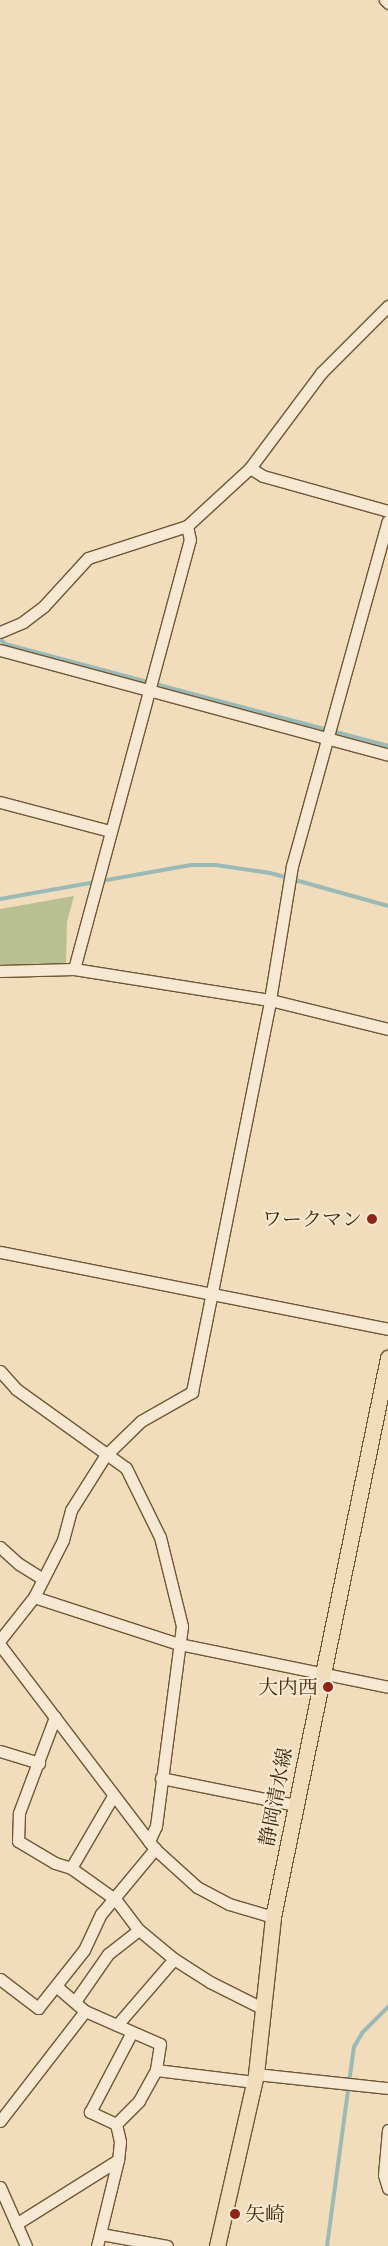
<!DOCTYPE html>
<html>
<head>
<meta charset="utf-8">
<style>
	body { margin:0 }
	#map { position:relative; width:388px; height:2246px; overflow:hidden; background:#f1dcbc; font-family:Alegreya,"Noto Serif JP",serif }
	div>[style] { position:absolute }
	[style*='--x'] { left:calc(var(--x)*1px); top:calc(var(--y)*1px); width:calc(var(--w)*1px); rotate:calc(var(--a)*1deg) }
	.green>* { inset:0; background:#b8c092 }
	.stream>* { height:4px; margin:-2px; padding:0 2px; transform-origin:2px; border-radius:2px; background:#9bbab5 }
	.roads { filter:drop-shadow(1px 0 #6e5736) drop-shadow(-1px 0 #6e5736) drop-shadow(0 1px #6e5736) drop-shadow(0 -1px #6e5736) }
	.minor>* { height:11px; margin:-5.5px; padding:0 5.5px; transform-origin:5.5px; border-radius:5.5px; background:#f6e8d3 }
	.major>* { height:15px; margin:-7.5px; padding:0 7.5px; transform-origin:7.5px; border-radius:7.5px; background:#f1dcbc }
	.dots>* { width:14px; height:14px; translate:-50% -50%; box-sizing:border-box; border:2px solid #f6e8d3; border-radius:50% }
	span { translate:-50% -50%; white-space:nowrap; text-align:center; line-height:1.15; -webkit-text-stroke:4px #f6e8d3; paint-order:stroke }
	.poi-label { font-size:20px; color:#422b0a }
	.right { translate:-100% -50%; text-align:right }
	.left { translate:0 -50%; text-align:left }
	.street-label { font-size:20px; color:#422b0a }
</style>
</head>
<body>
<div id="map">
	<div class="green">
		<i style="clip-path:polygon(74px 896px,67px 922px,66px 963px,0 965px,0 909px)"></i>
	</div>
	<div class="stream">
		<i style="--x:1;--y:640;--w:6;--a:45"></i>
		<i style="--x:5;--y:644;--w:396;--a:14.9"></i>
		<i style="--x:0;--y:899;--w:194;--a:-10.1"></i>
		<i style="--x:191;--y:865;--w:25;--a:0"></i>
		<i style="--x:216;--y:865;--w:55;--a:8.4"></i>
		<i style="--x:270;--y:873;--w:123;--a:15.6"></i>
		<i style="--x:327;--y:2246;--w:201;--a:-82.3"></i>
		<i style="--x:354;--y:2047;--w:16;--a:-60"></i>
		<i style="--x:362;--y:2033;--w:37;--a:-45"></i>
	</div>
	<div class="roads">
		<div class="minor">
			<i style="--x:385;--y:0;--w:4;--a:45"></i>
			<i style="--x:250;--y:468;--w:119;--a:-53.2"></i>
			<i style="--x:321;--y:373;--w:95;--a:-45"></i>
			<i style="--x:0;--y:632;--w:25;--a:-23"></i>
			<i style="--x:23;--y:622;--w:26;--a:-37"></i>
			<i style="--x:44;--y:606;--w:65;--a:-47.5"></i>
			<i style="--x:88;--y:558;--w:104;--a:-17.9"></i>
			<i style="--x:187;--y:526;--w:86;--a:-42.6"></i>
			<i style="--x:250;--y:468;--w:15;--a:32"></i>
			<i style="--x:263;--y:476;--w:130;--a:15.6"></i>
			<i style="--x:0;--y:650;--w:402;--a:15.1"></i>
			<i style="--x:0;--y:802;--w:114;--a:14.8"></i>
			<i style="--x:74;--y:969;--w:444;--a:-74.9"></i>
			<i style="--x:190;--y:540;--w:14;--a:-102"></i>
			<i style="--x:0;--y:971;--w:74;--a:-1.5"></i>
			<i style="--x:74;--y:969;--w:198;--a:9"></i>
			<i style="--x:270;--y:1000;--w:122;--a:13.8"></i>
			<i style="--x:0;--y:1252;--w:396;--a:11.2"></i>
			<i style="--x:0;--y:1371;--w:24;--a:48"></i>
			<i style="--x:16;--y:1389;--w:135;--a:35.7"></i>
			<i style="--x:126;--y:1468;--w:77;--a:63.8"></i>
			<i style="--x:160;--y:1537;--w:92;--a:76.1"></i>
			<i style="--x:182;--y:1626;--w:202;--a:97.4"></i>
			<i style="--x:156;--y:1826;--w:17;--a:115"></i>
			<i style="--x:0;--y:1547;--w:25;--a:42"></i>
			<i style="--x:19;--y:1564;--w:28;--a:32"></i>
			<i style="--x:34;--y:1597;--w:152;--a:18"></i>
			<i style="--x:179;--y:1644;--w:213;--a:11.6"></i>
			<i style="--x:0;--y:1640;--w:55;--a:-51.7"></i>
			<i style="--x:34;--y:1597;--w:64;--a:-63"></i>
			<i style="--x:63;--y:1540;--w:31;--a:-75"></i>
			<i style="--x:71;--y:1510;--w:64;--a:-57.8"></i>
			<i style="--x:105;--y:1456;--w:50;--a:-44.2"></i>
			<i style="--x:141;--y:1421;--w:59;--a:-29.6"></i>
			<i style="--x:192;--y:1392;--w:400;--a:-78.7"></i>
			<i style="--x:270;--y:1000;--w:136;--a:-80.7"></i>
			<i style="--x:292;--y:866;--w:358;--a:-74.5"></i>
			<i style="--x:0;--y:1645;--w:256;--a:52.8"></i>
			<i style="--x:155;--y:1849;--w:57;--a:42.1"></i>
			<i style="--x:197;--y:1887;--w:36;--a:28"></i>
			<i style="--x:229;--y:1904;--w:46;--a:16.5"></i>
			<i style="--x:55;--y:1717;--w:103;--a:110.6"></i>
			<i style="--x:19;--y:1813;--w:28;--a:92"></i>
			<i style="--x:18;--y:1841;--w:43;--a:30.7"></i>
			<i style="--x:55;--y:1863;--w:17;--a:17"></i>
			<i style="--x:71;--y:1868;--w:55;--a:35.4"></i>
			<i style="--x:116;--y:1900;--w:38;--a:53"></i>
			<i style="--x:139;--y:1930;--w:45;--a:39.6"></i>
			<i style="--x:174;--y:1959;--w:43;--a:32.6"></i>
			<i style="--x:210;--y:1982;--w:58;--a:26.6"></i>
			<i style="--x:0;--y:1751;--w:41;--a:17.1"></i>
			<i style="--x:161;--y:1778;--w:137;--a:11.4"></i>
			<i style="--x:71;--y:1868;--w:83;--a:-59.7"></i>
			<i style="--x:0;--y:1979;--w:48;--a:37.3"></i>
			<i style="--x:38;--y:2008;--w:74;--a:-51.6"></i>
			<i style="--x:84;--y:1950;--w:40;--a:-65"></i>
			<i style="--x:101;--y:1914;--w:85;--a:-50.3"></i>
			<i style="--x:56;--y:1986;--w:38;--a:41"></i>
			<i style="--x:85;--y:2011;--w:82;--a:23.7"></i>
			<i style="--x:160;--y:2044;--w:26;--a:99"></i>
			<i style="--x:156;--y:2070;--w:35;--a:119"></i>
			<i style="--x:139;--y:2101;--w:33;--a:135"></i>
			<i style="--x:116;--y:2124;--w:18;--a:77"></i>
			<i style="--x:120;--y:2142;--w:18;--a:96"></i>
			<i style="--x:118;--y:2160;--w:89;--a:103.7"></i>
			<i style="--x:76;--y:2000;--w:56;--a:-55.2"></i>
			<i style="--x:108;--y:1954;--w:39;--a:-38"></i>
			<i style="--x:117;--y:2025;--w:87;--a:-49.2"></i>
			<i style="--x:156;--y:2070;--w:99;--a:7"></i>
			<i style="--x:256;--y:2074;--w:133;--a:6.1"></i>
			<i style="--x:0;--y:2121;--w:139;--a:-52.3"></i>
			<i style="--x:116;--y:2124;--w:29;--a:-155"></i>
			<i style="--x:90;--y:2112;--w:90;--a:-62.3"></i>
			<i style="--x:388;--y:2130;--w:45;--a:95.1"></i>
			<i style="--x:384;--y:2175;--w:14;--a:73"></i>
			<i style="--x:0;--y:2187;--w:64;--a:66.2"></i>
			<i style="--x:16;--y:2224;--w:120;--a:-32.1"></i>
			<i style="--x:101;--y:2234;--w:67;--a:10.3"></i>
		</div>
		<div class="major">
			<i style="--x:217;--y:2246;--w:176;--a:-77.2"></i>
			<i style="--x:256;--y:2074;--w:158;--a:-83.8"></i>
			<i style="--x:273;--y:1917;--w:571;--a:-78.38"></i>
		</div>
	</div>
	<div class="dots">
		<i style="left:372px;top:1219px;background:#8f2418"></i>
		<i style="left:328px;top:1687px;background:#8f2418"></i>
		<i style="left:235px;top:2214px;background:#8f2418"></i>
	</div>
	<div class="poi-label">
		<span class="right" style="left:362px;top:1219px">ワークマン</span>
		<span class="right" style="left:318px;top:1687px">大内西</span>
		<span class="left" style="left:245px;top:2214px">矢崎</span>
	</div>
	<div class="street-label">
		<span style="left:276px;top:1797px;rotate:-79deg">静岡清水線</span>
	</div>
</div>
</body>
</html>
